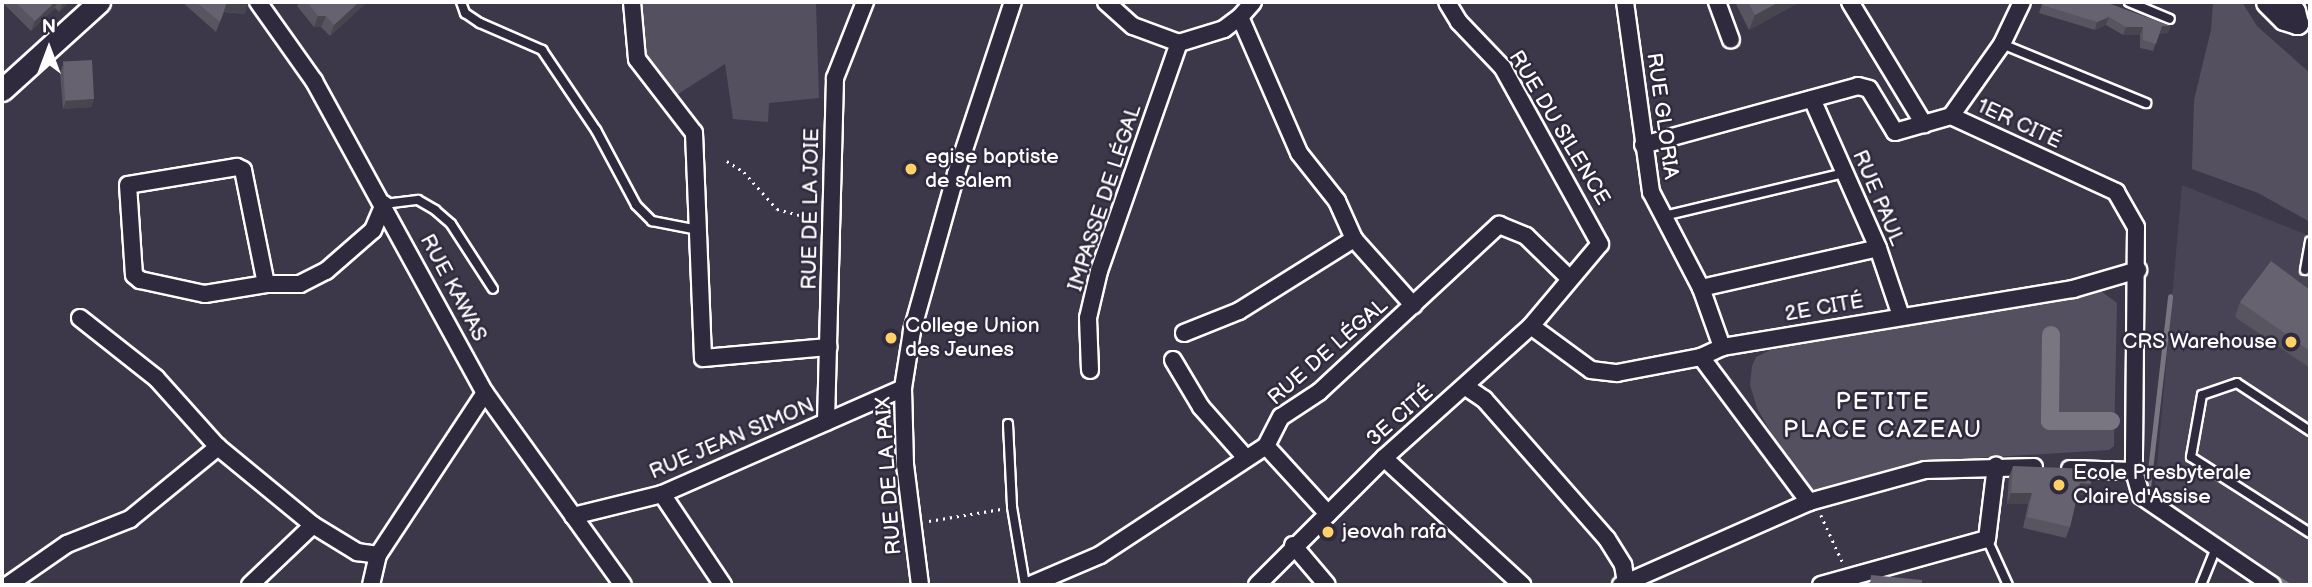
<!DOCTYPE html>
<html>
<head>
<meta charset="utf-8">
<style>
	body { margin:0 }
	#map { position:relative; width:2312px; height:587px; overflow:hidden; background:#3c3749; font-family:"Balsamiq Sans",sans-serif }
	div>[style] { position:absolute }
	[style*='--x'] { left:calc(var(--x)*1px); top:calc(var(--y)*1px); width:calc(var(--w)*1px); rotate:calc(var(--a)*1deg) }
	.built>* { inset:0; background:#494455 }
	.green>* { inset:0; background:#555060 }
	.stream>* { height:5px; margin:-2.5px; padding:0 2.5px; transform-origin:2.5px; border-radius:2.5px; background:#797682 }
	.canal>* { height:18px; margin:-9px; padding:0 9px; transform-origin:9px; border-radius:9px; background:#797682 }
	.path>* { height:2.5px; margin-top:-1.25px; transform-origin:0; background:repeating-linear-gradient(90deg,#fff 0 2px,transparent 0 7px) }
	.roads { filter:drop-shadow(2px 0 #fff) drop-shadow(-2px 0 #fff) drop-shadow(0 2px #fff) drop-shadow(0 -2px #fff) }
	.lane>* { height:8px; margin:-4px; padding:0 4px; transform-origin:4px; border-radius:4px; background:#2f2a3d }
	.street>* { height:16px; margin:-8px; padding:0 8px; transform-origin:8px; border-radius:8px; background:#2f2a3d }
	.secondary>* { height:21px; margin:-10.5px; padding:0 10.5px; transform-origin:10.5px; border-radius:10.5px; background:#2f2a3d }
	.wall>* { inset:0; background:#585460 }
	.shaded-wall>* { inset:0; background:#47454e }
	.building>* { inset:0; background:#666270; transform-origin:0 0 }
	.dots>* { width:19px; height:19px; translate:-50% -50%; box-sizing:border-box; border:4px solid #2f2a3d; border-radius:50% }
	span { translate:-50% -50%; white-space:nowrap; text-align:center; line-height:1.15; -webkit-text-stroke:5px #2f2a3d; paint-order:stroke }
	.street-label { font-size:21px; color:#fff }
	.poi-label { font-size:21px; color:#fff }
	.left { translate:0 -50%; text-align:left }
	.right { translate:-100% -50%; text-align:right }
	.quarter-label { font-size:24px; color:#fff; letter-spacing:2px }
	.frame { position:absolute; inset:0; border:4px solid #fff; pointer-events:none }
	.north { position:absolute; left:14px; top:14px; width:70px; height:70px; -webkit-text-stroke:5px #2f2a3d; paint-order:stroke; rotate:0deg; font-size:19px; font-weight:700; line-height:28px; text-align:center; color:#fff }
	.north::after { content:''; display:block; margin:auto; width:24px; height:32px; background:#fff; clip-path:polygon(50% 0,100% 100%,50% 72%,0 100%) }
</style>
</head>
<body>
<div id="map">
	<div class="built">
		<i style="clip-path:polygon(2182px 185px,2310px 236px,2310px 585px,2291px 585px,2154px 501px)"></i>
	</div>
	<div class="green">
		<i style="clip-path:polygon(640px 2px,816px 2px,819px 98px,769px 103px,768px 122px,733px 119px,725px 64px,675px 96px,643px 55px)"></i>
		<i style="clip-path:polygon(2213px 2px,2242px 2px,2257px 26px,2310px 73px,2310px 222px,2258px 193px,2192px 169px,2194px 100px,2211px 30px)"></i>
		<i style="clip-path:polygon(2101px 291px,2117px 303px,2114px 446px,2109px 450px,1926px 461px,1816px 492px,1788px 463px,1757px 408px,1750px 385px,1752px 366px,1756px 357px,1770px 350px)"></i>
	</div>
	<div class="stream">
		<i style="--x:2147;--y:496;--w:201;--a:-83.4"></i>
		<i style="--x:2261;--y:568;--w:32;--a:32"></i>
	</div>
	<div class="canal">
		<i style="--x:2051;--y:335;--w:86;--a:90.7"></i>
		<i style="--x:2050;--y:421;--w:61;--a:0"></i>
	</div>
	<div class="path">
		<i style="--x:727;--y:161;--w:20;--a:33"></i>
		<i style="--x:744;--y:172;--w:50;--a:48.3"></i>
		<i style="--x:777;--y:209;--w:39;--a:15"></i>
		<i style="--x:1821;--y:515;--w:53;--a:65.4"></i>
		<i style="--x:929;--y:521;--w:73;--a:-9.5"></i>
	</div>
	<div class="roads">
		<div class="lane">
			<i style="--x:461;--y:2;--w:12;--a:70"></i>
			<i style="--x:465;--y:13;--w:18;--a:34"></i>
			<i style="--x:480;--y:23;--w:68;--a:23.5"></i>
			<i style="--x:542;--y:50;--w:97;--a:56"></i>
			<i style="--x:596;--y:130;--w:85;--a:61.9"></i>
			<i style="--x:636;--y:205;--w:23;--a:45"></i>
			<i style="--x:652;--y:221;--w:47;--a:11.1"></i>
			<i style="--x:2129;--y:2;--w:44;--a:22.5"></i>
			<i style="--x:2002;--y:44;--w:156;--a:22.3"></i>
			<i style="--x:384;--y:204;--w:34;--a:-7"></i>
			<i style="--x:418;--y:200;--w:20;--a:30"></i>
			<i style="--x:435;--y:210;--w:21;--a:41"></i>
			<i style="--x:451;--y:224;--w:77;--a:57.1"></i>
			<i style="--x:1664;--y:216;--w:185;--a:-13.4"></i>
			<i style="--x:2305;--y:270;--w:29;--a:-80"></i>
			<i style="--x:1008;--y:424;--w:83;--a:87.2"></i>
			<i style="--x:1012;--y:507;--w:79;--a:80.5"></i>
			<i style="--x:2310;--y:431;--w:87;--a:-146.7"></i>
			<i style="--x:2237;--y:383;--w:37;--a:161"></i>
			<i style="--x:2202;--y:395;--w:63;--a:100.1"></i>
			<i style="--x:2191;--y:457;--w:141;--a:32.6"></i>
			<i style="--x:1987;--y:539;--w:51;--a:65.5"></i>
			<i style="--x:2201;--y:585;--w:38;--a:-68"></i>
		</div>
		<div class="street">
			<i style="--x:258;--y:2;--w:97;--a:54.7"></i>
			<i style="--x:314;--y:81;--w:356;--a:61.3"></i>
			<i style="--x:485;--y:393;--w:236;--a:54.3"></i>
			<i style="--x:632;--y:2;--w:57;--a:85"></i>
			<i style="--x:637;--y:59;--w:93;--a:52.4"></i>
			<i style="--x:694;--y:133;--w:225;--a:87.7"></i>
			<i style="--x:703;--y:358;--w:126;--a:-5"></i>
			<i style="--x:1106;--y:2;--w:36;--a:42"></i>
			<i style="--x:1133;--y:26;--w:49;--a:20.3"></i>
			<i style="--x:1179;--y:43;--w:47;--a:-17.3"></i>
			<i style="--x:1224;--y:29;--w:20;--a:-37"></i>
			<i style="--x:1240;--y:17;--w:148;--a:66.5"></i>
			<i style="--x:1299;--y:153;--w:61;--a:51.6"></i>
			<i style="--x:1337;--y:201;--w:42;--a:65.9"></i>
			<i style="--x:1354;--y:239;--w:89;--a:48.2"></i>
			<i style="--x:1625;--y:2;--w:192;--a:82.2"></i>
			<i style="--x:1651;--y:192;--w:108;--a:62.5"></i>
			<i style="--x:1701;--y:288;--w:63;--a:70.4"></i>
			<i style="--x:1717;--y:2;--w:40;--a:69.8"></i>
			<i style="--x:1850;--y:2;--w:143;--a:58.8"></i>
			<i style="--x:2022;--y:2;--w:47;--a:115.5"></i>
			<i style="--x:2002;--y:44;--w:88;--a:125.3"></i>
			<i style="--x:1951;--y:116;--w:182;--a:24.7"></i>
			<i style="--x:2116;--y:192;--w:40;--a:60.3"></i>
			<i style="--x:2136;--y:227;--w:244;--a:90.5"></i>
			<i style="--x:2134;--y:471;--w:26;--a:74"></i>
			<i style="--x:2141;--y:496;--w:158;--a:34.2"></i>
			<i style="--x:1240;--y:17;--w:20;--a:-49"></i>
			<i style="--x:1812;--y:99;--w:163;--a:66.1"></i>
			<i style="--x:1878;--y:248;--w:72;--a:71.3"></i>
			<i style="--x:1643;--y:145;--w:223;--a:-15.3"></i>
			<i style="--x:1858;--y:86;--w:11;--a:15"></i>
			<i style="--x:1869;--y:89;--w:50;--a:58.8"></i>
			<i style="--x:1895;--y:132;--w:58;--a:-15.9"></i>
			<i style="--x:266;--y:284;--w:116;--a:-101.4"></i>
			<i style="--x:243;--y:170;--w:7;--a:-153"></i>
			<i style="--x:237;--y:167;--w:110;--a:170.6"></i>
			<i style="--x:128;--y:185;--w:90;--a:86.2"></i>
			<i style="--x:134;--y:275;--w:8;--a:40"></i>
			<i style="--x:140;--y:280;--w:66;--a:12.2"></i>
			<i style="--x:205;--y:294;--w:62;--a:-9.3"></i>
			<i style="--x:266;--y:284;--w:34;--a:0"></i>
			<i style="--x:300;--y:284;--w:29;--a:-27"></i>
			<i style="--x:326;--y:271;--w:62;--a:-41.1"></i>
			<i style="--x:373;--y:230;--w:28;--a:-67"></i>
			<i style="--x:1701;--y:288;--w:181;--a:-12.7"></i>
			<i style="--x:80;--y:318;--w:97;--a:38.3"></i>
			<i style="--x:156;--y:378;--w:93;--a:48.1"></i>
			<i style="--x:218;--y:447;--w:123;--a:39.4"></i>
			<i style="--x:313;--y:525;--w:52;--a:31.5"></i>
			<i style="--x:357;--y:552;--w:21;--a:8"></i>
			<i style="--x:1531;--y:326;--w:74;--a:36.3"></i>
			<i style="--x:1591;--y:370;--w:26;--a:7"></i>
			<i style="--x:1617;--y:373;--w:86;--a:-10.8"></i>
			<i style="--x:1701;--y:357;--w:23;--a:-25"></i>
			<i style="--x:1722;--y:347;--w:356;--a:-9.4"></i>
			<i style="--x:2073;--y:289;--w:68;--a:-16.3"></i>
			<i style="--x:1184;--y:333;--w:59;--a:-21.8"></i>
			<i style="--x:1239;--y:311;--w:136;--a:-32.1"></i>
			<i style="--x:1701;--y:357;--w:181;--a:53.3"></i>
			<i style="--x:1173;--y:360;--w:55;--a:59.2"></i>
			<i style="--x:1201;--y:407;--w:68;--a:48.6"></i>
			<i style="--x:1090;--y:370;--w:52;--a:-92.2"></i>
			<i style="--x:1088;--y:318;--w:48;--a:-76.8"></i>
			<i style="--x:1099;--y:271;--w:242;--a:-70.7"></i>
			<i style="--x:1466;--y:387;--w:22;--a:34"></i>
			<i style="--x:1484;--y:399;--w:186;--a:48.7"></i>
			<i style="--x:1607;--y:539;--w:31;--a:58"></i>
			<i style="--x:1623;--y:565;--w:17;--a:80"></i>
			<i style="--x:826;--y:422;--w:344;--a:-88.5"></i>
			<i style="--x:835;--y:78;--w:82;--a:-68.5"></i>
			<i style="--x:1266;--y:446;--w:92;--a:47.6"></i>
			<i style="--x:1384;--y:458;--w:188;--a:42.6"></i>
			<i style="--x:2070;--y:469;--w:64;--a:1.8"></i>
			<i style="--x:662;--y:494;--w:110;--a:56.2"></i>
			<i style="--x:573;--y:516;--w:92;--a:-13.9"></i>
			<i style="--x:662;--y:494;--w:263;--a:-23.7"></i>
			<i style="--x:1293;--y:545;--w:52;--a:49.6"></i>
			<i style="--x:8;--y:585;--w:72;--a:-34.8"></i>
			<i style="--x:67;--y:544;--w:68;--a:-21.6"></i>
			<i style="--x:130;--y:519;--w:114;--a:-39.3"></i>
			<i style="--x:250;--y:585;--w:87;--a:-43.6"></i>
			<i style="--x:371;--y:585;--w:31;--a:-77"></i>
			<i style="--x:378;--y:555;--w:194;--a:-56.6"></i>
			<i style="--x:920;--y:585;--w:121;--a:-97.1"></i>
			<i style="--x:905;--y:465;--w:77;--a:-91.5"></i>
			<i style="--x:903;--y:388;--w:58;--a:-81"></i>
			<i style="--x:912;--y:331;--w:163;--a:-74.3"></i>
			<i style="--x:956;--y:174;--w:181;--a:-71.7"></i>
			<i style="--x:1030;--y:585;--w:76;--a:-23.2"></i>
			<i style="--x:1100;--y:555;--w:199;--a:-33.3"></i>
			<i style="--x:1266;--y:446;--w:33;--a:-63"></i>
			<i style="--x:1281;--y:417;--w:45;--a:-33.3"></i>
			<i style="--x:1319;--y:392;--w:246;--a:-42.9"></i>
			<i style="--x:1499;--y:225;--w:29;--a:22"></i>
			<i style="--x:1526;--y:236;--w:59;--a:44.3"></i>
			<i style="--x:1257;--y:585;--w:180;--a:-45"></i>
			<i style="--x:1384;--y:458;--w:198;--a:-41.9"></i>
			<i style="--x:1531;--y:326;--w:107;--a:-49.9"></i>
			<i style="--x:1600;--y:244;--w:201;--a:-118.9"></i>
			<i style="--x:1503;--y:68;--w:64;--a:-133.7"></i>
			<i style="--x:1459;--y:22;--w:23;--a:-121"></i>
			<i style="--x:1621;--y:585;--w:206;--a:-23.8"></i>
			<i style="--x:1809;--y:502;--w:120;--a:-15.4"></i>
			<i style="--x:1925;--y:470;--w:109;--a:-1.6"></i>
			<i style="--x:1821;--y:585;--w:172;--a:-15.5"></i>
			<i style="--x:1987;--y:539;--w:74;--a:-83"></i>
		</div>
		<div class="secondary">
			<i style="--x:2267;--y:2;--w:24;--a:45"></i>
			<i style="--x:2284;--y:19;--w:14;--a:17"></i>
			<i style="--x:2297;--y:23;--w:12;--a:-104"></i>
			<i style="--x:2294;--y:11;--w:13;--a:-138"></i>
			<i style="--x:2;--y:90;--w:131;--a:-42.2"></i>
		</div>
	</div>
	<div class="wall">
		<i style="clip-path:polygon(2px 2px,69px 2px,59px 12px,55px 8px,31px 31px)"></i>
		<i style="clip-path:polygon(182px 2px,245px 2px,245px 14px,224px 12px,216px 32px)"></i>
		<i style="clip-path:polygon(299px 2px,365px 2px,364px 5px,330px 36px,321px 27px,314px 27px,297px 6px)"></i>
		<i style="clip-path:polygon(1735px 2px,1800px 2px,1749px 30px)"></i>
		<i style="clip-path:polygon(2043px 2px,2105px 2px,2168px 33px,2159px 34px,2153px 51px,2140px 48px,2140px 35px,2123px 35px,2106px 25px,2095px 30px,2039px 13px)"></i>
		<i style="clip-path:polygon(63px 65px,92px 107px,63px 109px,60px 73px)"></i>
		<i style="clip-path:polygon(2310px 290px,2310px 368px,2235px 317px,2240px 302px)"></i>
		<i style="clip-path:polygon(2013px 466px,2087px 495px,2078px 494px,2070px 527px,2066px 538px,2023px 528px,2028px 504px,2007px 504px,2009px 477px)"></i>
	</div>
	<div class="shaded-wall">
		<i style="clip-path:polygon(55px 2px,57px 2px,55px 8px,31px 31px,35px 21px)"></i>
		<i style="clip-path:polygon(63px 2px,69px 2px,59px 12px)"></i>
		<i style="clip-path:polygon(227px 2px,248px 4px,245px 14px,223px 11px)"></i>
		<i style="clip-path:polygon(359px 2px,365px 2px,364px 5px,330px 36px,334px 25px)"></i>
		<i style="clip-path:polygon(1779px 2px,1800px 2px,1749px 30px,1755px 15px)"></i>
		<i style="clip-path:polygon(318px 16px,326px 16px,321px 27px,314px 27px)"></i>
		<i style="clip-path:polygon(2109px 17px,2106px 25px,2095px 30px,2097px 22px)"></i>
		<i style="clip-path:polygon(2162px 26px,2171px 26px,2168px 33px,2159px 34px)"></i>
		<i style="clip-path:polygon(2126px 27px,2143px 27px,2140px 35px,2123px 35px)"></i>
		<i style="clip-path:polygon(94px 99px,92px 107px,63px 109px,66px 101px)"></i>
		<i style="clip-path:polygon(2080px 483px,2091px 484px,2087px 495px,2076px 494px)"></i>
		<i style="clip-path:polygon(2011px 493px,2032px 493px,2028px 504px,2007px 504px)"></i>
	</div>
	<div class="building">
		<i style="clip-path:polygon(15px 2px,55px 2px,35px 21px)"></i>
		<i style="clip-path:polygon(196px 2px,245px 2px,248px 4px,227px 2px,220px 22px)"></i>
		<i style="clip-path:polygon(307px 2px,359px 2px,334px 25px,326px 16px,318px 16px)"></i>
		<i style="clip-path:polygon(1748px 2px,1779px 2px,1755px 15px)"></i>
		<i style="clip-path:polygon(2043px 2px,2105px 2px,2171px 26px,2162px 26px,2156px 44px,2143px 40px,2143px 27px,2126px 27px,2109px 17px,2097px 22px,2042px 5px)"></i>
		<i style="left:92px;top:60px;width:39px;height:29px;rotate:87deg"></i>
		<i style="clip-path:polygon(2271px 261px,2310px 290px,2310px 351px,2240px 302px)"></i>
		<i style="clip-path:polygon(2013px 466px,2091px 469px,2091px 484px,2080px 483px,2070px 527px,2027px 517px,2032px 493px,2011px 493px)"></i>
		<i style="clip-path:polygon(1871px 575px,1922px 580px,1922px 585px,1870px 585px)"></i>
	</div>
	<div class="dots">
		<i style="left:911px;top:169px;background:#ffd166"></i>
		<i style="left:891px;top:338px;background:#ffd166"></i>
		<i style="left:2291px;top:342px;background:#ffd166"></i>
		<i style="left:2059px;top:485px;background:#ffd166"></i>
		<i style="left:1328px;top:532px;background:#ffd166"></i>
	</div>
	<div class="street-label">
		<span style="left:1662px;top:116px;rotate:82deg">RUE GLORIA</span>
		<span style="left:2019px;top:124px;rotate:25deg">1ER CITÉ</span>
		<span style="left:1559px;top:128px;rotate:59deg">RUE DU SILENCE</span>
		<span style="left:1105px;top:198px;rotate:-72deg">IMPASSE DE LÉGAL</span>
		<span style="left:1878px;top:198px;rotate:67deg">RUE PAUL</span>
		<span style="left:811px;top:209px;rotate:-89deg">RUE DE LA JOIE</span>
		<span style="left:453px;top:288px;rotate:62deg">RUE KAWAS</span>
		<span style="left:1824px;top:308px;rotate:-10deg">2E CITÉ</span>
		<span style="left:1328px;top:352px;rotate:-41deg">RUE DE LÉGAL</span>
		<span style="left:1400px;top:416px;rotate:-41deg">3E CITÉ</span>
		<span style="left:732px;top:439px;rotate:-23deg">RUE JEAN SIMON</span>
		<span style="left:889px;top:476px;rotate:-94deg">RUE DE LA PAIX</span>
	</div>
	<div class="poi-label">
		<span class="left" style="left:925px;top:169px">egise baptiste<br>de salem</span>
		<span class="left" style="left:905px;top:338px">College Union<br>des Jeunes</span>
		<span class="right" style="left:2277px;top:342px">CRS Warehouse</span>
		<span class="left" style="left:2073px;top:485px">Ecole Presbyterale<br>Claire d'Assise</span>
		<span class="left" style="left:1342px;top:532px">jeovah rafa</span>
	</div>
	<div class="quarter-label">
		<span style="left:1883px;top:416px">PETITE<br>PLACE CAZEAU</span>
	</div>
	<div class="frame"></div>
	<div class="north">N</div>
</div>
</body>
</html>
